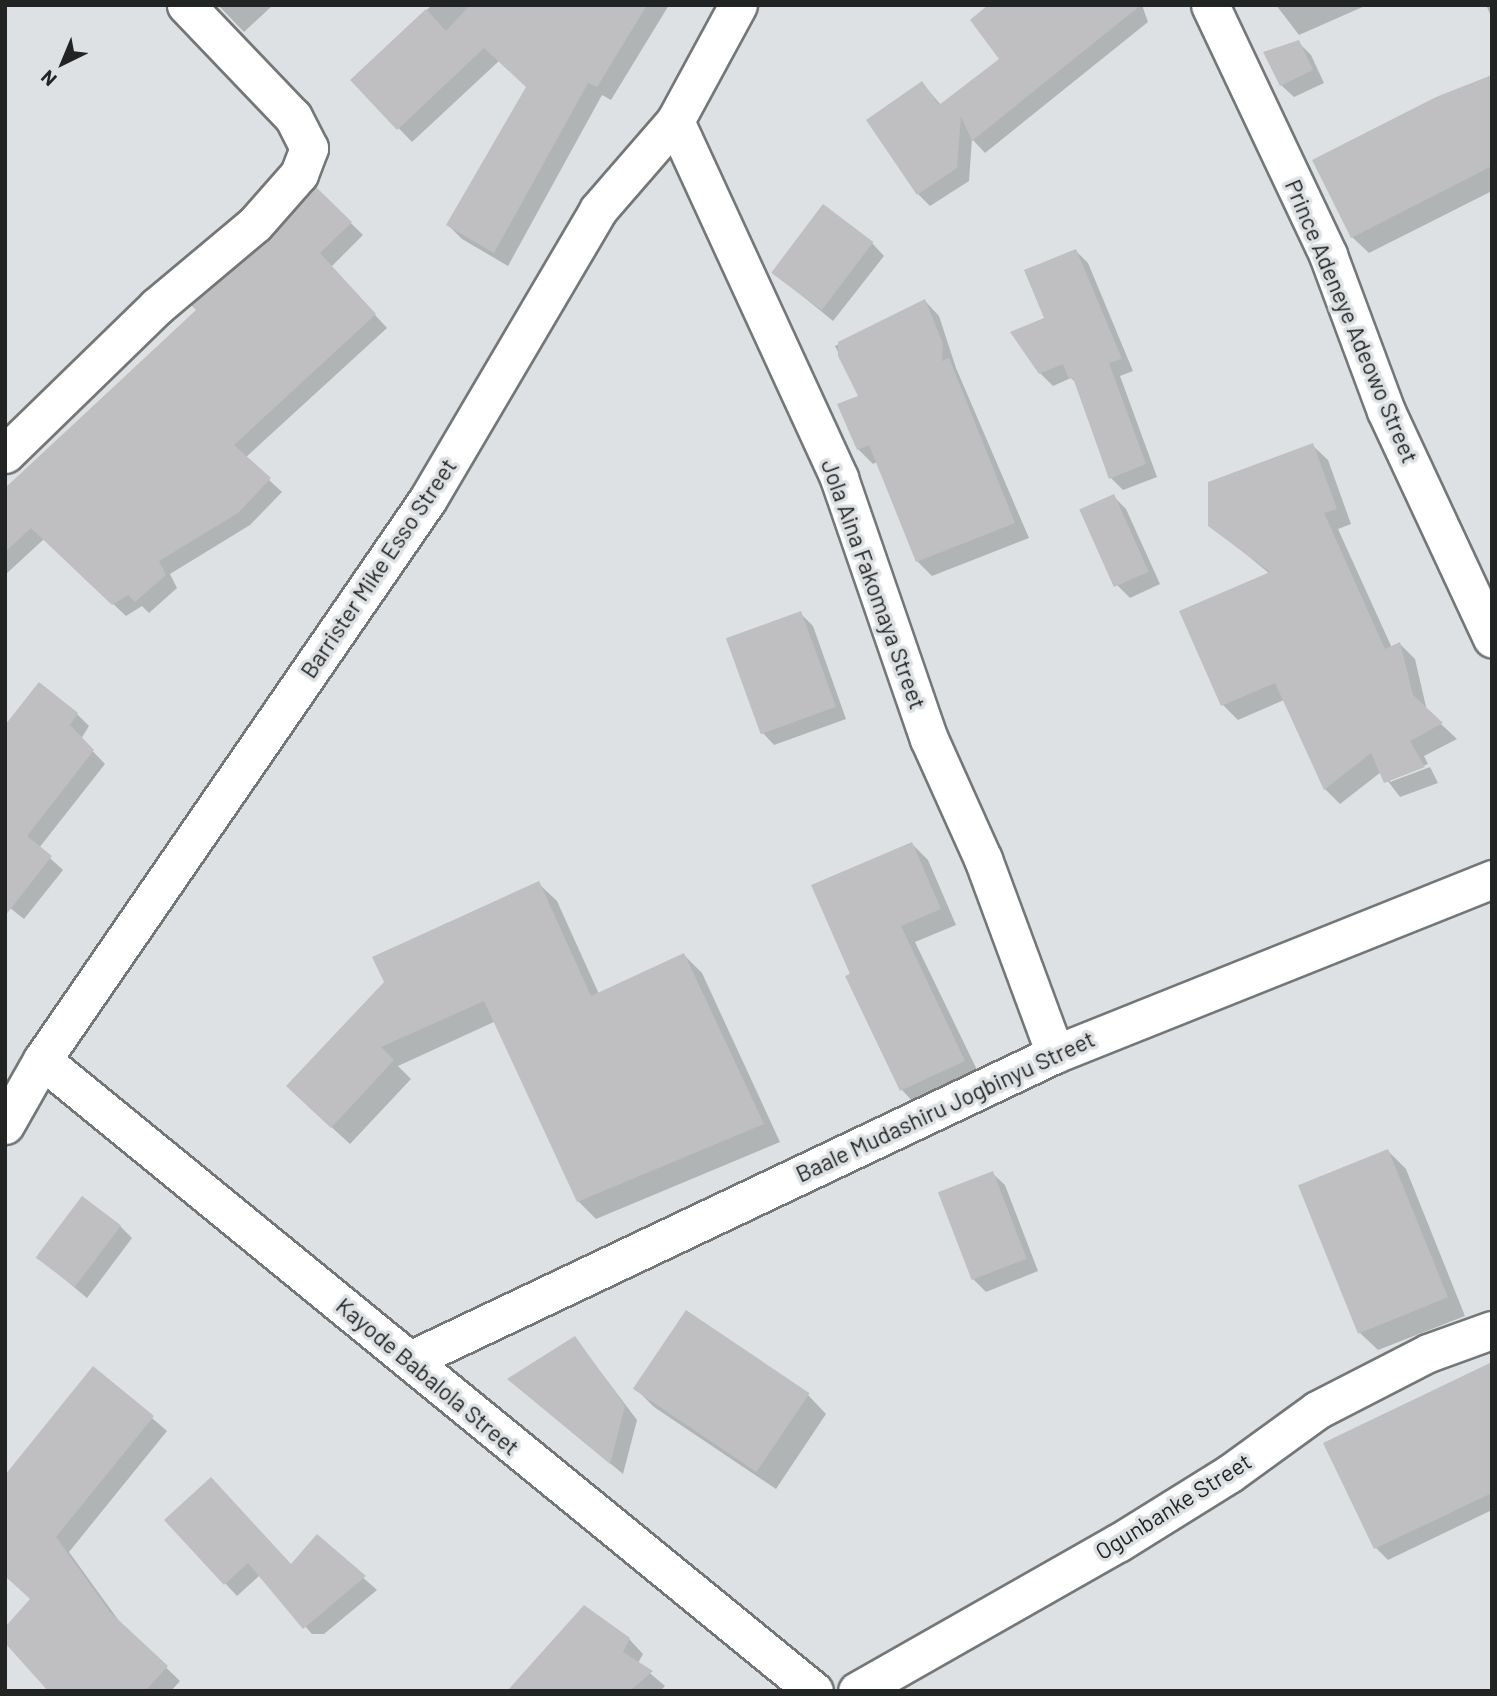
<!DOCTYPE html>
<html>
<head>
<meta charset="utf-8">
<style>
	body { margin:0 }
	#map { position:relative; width:1497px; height:1696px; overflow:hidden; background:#dee1e3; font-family:Barlow,sans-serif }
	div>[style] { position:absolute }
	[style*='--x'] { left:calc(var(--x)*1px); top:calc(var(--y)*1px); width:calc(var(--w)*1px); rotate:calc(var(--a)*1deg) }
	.shadow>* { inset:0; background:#0003 }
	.building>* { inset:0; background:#bfbfc1; transform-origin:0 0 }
	.roads { filter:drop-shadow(2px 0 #747778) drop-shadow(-2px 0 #747778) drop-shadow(0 2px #747778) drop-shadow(0 -2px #747778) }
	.street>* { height:37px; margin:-18.5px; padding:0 18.5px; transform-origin:18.5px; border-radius:18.5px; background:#fff }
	span { translate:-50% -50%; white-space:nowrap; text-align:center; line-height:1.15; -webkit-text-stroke:7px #dee1e3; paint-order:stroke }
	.street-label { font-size:23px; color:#222323 }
	.frame { position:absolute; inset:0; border:7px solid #222323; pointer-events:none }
	.north { position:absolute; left:28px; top:28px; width:70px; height:70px; -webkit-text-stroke:5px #dee1e3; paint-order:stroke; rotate:223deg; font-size:19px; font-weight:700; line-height:28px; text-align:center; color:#222323 }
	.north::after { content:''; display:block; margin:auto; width:24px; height:32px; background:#222323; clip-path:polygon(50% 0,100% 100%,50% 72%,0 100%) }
</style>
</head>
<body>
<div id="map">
	<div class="shadow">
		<i style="clip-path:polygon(218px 5px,273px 5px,244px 32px)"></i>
		<i style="clip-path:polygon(432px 5px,669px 5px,611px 100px,602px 95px,508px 266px,462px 239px,448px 225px,528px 88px,499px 61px,412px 142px,352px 80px)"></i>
		<i style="clip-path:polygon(991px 5px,1142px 5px,1148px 22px,985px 153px,972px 139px,969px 181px,930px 206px,918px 194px,922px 83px,941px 105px,1002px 59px)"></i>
		<i style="clip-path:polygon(1276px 5px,1367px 5px,1299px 35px)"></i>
		<i style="clip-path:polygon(1486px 5px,1492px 5px,1492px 18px)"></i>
		<i style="clip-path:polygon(1298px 42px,1311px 55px,1324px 83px,1294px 97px,1281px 85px)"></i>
		<i style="clip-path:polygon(1492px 77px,1492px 191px,1369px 253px,1352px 237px)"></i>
		<i style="clip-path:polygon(316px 189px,363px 235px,331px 267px,387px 328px,245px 458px,282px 492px,250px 525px,170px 574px,177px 588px,149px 613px,142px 606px,126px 616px,44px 539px,5px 575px,5px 502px,270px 241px)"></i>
		<i style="clip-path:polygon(872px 243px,884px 256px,833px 321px,773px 272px)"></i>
		<i style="clip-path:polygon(1076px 251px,1088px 263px,1133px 371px,1120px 376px,1157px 477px,1123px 490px,1111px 478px,1078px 385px,1071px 378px,1053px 386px,1040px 373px,1046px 319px)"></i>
		<i style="clip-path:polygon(925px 301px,939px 316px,956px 368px,1029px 538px,932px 576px,917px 561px,877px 462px,873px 464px,858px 449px,860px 396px,835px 346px)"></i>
		<i style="clip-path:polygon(1312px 445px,1328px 460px,1351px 524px,1338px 529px,1392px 648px,1400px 644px,1415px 659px,1427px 711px,1457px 739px,1424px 756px,1428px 764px,1390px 779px,1390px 782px,1430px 767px,1438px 783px,1400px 797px,1381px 772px,1340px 804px,1325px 789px,1284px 700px,1238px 720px,1223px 705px,1270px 574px,1210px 525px)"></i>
		<i style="clip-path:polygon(1113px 496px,1126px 509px,1160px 584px,1130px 598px,1117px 585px)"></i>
		<i style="clip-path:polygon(800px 613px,813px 626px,846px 719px,774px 745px,762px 732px,728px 639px)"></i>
		<i style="clip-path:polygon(77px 714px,89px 726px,81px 739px,105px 764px,39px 848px,63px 870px,24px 919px,5px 904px,5px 728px)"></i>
		<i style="clip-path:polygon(912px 844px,928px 860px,956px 925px,915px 942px,980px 1076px,917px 1106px,902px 1090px,848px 977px)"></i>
		<i style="clip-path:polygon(539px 884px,557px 901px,599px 994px,684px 955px,702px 973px,780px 1142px,596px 1219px,578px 1201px,496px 1021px,398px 1066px,411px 1079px,350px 1144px,306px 1104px,386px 982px)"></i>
		<i style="clip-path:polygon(1388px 1151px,1406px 1169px,1465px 1316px,1378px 1350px,1359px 1332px)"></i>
		<i style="clip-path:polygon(992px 1173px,1005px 1185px,1038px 1271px,986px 1292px,973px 1279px)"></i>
		<i style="clip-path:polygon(120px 1226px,132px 1238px,87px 1298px,38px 1257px)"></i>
		<i style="clip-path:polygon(575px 1338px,637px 1420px,623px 1474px,509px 1379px)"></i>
		<i style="clip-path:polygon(1492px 1364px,1492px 1510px,1388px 1560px,1376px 1548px)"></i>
		<i style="clip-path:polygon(94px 1368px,167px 1431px,69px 1552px,122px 1625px,180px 1681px,171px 1691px,50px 1691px,32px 1600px)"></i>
		<i style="clip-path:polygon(636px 1389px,808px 1395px,826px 1414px,776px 1489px,654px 1407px)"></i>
		<i style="clip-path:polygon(166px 1520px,292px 1566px,317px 1537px,377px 1590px,324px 1634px,312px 1634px,260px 1575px,237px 1596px)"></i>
		<i style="clip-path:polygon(629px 1639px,643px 1654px,638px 1663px,665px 1686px,660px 1691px,510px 1691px)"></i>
	</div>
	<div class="building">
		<i style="clip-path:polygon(470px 5px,647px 5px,597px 87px,588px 83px,494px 253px,446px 225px,526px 87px,484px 48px,397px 130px,350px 80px,426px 9px,446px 31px)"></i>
		<i style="clip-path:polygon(988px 5px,1141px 5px,972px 141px,961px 116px,957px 168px,917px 195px,866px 120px,922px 81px,939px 105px,999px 59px,970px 20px)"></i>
		<i style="clip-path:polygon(1299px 40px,1313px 70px,1280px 86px,1263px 52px)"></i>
		<i style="clip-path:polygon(1492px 75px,1492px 166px,1351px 238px,1312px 160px,1436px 97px)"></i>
		<i style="clip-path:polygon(316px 187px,352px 222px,320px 253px,376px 314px,234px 445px,271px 478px,238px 513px,159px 561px,166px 575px,135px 602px,128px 595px,112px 605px,31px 528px,5px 552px,5px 488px,196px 310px,191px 305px,269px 240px)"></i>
		<i style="left:823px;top:204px;width:63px;height:86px;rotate:37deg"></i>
		<i style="clip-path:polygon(1076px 249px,1122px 359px,1109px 363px,1146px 464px,1109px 479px,1073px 378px,1069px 379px,1063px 364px,1039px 374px,1010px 332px,1044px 318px,1024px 270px)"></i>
		<i style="clip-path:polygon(925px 299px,943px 344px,942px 361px,949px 358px,1015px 523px,916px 562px,869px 445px,857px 450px,837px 404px,858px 396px,838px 356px,838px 342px)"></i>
		<i style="clip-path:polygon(1313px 443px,1337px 509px,1324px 513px,1385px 649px,1400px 642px,1413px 695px,1443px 723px,1410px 741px,1425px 767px,1384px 783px,1371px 753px,1324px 790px,1275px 683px,1221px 706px,1179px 611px,1270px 572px,1208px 526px,1208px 482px)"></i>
		<i style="left:1114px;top:494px;width:85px;height:38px;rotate:66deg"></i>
		<i style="left:801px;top:611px;width:102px;height:80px;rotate:70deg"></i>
		<i style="clip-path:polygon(39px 682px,78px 713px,70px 725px,94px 750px,27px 836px,52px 856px,5px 916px,5px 725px)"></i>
		<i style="clip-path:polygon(912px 842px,941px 909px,901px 926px,965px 1061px,900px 1091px,845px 976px,850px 974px,811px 885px)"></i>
		<i style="clip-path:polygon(539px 881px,591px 996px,684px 953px,764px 1124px,577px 1202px,484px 1001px,381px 1047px,394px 1060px,331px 1128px,286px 1086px,384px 982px,372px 957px)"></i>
		<i style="left:1388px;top:1149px;width:160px;height:97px;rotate:68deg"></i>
		<i style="left:993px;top:1171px;width:94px;height:59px;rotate:69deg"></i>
		<i style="left:82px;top:1196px;width:49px;height:77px;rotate:37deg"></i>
		<i style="left:686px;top:1310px;width:149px;height:95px;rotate:34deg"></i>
		<i style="clip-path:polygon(575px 1336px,625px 1406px,610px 1464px,507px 1379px)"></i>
		<i style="clip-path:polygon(1492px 1362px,1492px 1493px,1374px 1549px,1323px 1443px)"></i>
		<i style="clip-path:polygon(93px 1366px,154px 1416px,56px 1537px,110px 1612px,168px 1666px,145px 1691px,48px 1691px,5px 1643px,5px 1627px,30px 1599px,5px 1576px,5px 1475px)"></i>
		<i style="clip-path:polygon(211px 1477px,291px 1564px,317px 1534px,366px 1576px,303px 1629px,248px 1563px,224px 1585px,164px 1520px)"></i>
		<i style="clip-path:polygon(584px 1605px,630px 1638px,623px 1652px,653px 1671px,630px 1691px,507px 1691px)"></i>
	</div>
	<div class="roads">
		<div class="street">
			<i style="--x:1210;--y:5;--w:276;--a:64.7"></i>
			<i style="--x:1328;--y:255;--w:166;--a:69.6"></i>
			<i style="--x:1386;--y:411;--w:251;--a:65"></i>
			<i style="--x:675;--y:121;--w:393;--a:65.3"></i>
			<i style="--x:839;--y:478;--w:276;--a:71"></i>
			<i style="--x:929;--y:739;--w:132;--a:65.8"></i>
			<i style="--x:983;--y:859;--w:208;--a:69.7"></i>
			<i style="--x:5;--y:454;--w:211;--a:-44.2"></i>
			<i style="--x:156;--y:307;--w:129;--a:-40"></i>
			<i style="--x:255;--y:224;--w:67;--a:-48.7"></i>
			<i style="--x:299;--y:174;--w:28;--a:-69"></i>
			<i style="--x:309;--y:148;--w:35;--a:-117"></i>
			<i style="--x:293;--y:117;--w:155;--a:-133.7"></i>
			<i style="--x:42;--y:1060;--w:997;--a:39.26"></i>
			<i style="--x:5;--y:1125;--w:75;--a:-60.4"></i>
			<i style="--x:42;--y:1060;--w:681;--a:-55.47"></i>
			<i style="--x:428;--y:499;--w:335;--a:-59.5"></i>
			<i style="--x:598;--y:210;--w:118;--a:-49.1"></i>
			<i style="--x:675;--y:121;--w:132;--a:-61.5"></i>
			<i style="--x:410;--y:1360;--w:714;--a:-25.38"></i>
			<i style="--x:1055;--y:1054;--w:471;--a:-21.8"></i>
			<i style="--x:857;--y:1691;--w:300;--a:-29.6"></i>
			<i style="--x:1118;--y:1543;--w:131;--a:-31.9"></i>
			<i style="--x:1229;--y:1474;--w:109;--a:-36"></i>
			<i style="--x:1317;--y:1410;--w:125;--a:-27.2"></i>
			<i style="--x:1428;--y:1353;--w:68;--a:-19.8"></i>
		</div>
	</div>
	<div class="street-label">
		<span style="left:1352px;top:321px;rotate:67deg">Prince Adeneye Adeowo Street</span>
		<span style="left:378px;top:568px;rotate:-56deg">Barrister Mike Esso Street</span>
		<span style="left:874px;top:584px;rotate:70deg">Jola Aina Fakomaya Street</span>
		<span style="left:945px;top:1106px;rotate:-25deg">Baale Mudashiru Jogbinyu Street</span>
		<span style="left:428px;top:1376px;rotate:40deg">Kayode Babalola Street</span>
		<span style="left:1173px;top:1506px;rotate:-32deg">Ogunbanke Street</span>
	</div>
	<div class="frame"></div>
	<div class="north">N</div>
</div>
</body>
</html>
